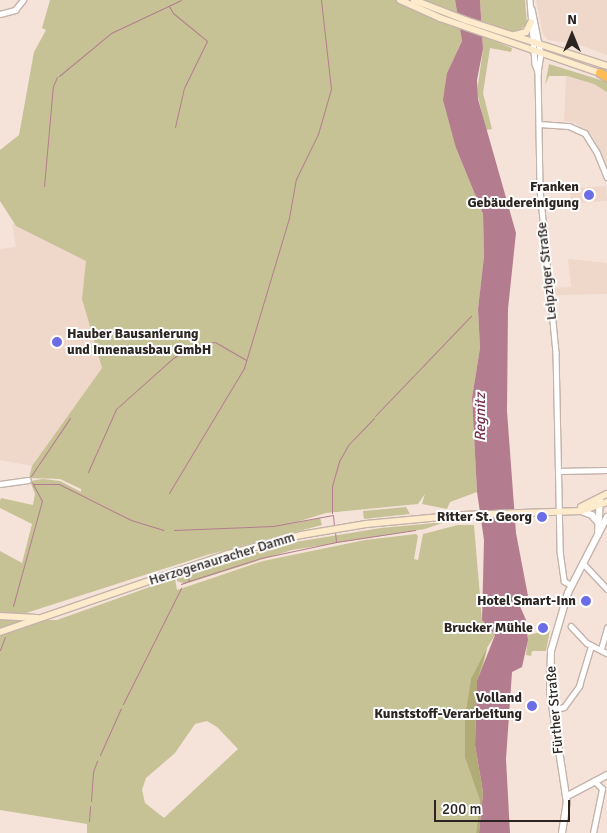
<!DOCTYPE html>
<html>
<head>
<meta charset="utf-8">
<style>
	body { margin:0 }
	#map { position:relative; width:607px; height:833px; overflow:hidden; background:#f5e3da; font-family:Signika,sans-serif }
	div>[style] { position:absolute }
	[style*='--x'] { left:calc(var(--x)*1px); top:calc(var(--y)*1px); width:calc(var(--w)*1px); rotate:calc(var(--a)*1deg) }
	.built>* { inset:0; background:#efd7ca; transform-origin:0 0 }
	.green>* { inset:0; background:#c6c295 }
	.forest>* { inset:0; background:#b1ac76 }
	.water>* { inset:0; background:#b47d8f }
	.stream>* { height:1px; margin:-0.5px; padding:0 0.5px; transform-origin:0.5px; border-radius:0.5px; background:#b47d8f }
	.roads { filter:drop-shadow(1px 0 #c4b3aa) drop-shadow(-1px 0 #c4b3aa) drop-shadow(0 1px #c4b3aa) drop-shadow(0 -1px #c4b3aa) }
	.minor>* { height:4.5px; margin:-2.25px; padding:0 2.25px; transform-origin:2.25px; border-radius:2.25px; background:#fff }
	.tertiary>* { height:5.5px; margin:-2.75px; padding:0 2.75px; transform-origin:2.75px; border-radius:2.75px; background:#fff }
	.secondary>* { height:6px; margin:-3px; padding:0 3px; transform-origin:3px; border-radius:3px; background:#feebcc }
	.motorway>* { height:8px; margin:-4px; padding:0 4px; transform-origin:4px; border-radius:4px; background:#fdbd56 }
	.dots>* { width:14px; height:14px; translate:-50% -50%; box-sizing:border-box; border:2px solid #fff; border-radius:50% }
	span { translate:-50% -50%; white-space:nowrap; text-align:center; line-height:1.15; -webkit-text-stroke:4px #fff; paint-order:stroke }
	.poi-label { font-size:14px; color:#2b2421; font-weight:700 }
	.right { translate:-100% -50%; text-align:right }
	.left { translate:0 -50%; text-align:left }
	.street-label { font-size:14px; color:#2b2421 }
	.water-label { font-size:15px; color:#77324d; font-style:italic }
	.north { position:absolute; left:547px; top:10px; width:50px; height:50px; -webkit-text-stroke:4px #fff; paint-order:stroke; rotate:0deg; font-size:14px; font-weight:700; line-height:20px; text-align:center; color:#2b2421 }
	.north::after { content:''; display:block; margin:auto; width:18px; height:22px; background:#2b2421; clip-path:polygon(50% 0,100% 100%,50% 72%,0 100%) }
	.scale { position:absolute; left:434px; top:800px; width:136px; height:22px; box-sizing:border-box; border:2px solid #2b2421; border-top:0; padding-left:6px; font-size:15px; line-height:18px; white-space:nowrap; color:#2b2421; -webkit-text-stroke:4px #fff; paint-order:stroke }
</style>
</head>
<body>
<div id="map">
	<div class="built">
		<i style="clip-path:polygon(536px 0,607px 0,607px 55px,577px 44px,548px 40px,543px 34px)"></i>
		<i style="clip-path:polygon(566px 76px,594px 84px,607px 92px,607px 166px,592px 135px,575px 123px,564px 121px)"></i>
		<i style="left:606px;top:186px;width:15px;height:36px;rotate:86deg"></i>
		<i style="clip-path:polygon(12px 223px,87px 261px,82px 299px,102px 368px,32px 466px,0 460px,0 249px,16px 247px)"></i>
		<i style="clip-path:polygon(568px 259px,607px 263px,607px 294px,556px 295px,553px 288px,571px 287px)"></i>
	</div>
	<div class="green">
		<i style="clip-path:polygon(evenodd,50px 0,455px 0,462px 41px,447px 73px,456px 148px,483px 214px,484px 256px,478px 309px,480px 348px,472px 398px,477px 492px,450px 502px,447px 509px,422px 504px,425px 494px,418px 504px,326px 513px,290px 524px,320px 518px,322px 525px,207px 555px,23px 614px,23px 620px,57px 620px,175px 578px,177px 590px,263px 561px,365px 540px,416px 534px,418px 536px,414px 559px,418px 560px,423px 534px,458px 525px,474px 525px,482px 620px,495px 635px,487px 648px,465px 758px,480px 801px,476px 833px,87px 833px,87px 824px,0 810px,0 551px,22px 563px,32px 524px,0 508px,0 501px,1px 498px,33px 505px,35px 494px,30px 481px,43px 479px,60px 481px,81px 492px,81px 489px,60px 479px,29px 478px,32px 466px,102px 368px,82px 299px,86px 261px,16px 226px,0 201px,0 150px,19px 135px,34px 52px,46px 30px,42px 28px,50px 0,207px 721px,217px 727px,238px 749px,164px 818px,145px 803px,142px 790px,146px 778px,175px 753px,195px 724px,207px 721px)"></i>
		<i style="clip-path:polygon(480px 0,525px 0,527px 24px,516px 33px,496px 27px,492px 40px,512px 48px,511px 52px,490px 48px,483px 93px,492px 129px,486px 130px,477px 92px,483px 49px)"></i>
		<i style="clip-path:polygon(549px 64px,607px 82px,607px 92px,594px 84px,567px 76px,549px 76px,545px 85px)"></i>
		<i style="clip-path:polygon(406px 507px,410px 514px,364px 519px,363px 511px)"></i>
		<i style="clip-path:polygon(445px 522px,425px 529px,292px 550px,185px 584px,177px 581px,177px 577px,205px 568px,283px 544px,381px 528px)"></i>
		<i style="clip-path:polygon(550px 630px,546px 651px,532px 651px,531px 656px,526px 655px,528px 635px)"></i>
	</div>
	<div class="forest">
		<i style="clip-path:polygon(487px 648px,477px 681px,475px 745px,483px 792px,479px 833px,476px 833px,480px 801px,465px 758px,465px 718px,471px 679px)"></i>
	</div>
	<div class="water">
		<i style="clip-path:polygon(455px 0,480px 0,483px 49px,477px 80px,478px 99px,516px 233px,508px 309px,507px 411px,516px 533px,528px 596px,516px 597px,526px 620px,528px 640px,522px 667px,512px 672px,506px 759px,510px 833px,479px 833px,483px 792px,475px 745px,477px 681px,495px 635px,482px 620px,484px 540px,477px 492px,472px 398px,480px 348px,478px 309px,484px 256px,483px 214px,456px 148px,443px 100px,447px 73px,462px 41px)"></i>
	</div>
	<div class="stream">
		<i style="--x:169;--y:6;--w:8;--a:60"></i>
		<i style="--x:173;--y:13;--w:44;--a:39.5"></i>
		<i style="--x:207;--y:41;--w:52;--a:116.1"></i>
		<i style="--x:184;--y:88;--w:40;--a:103"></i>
		<i style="--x:59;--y:76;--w:67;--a:-39.6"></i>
		<i style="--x:111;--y:33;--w:77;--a:-25.2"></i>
		<i style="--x:44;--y:186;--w:100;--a:-84.9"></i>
		<i style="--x:53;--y:86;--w:10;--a:-66"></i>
		<i style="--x:375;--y:416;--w:139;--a:-46.2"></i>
		<i style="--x:88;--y:472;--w:69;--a:-66"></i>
		<i style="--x:116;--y:409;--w:76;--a:-41.8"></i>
		<i style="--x:173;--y:358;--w:26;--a:-28"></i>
		<i style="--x:196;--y:346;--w:19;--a:-12"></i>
		<i style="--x:215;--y:342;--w:36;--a:30"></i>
		<i style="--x:31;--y:476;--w:70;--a:-56.1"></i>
		<i style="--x:33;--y:484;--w:26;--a:0"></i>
		<i style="--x:59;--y:484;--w:80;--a:26.6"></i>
		<i style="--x:131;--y:520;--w:34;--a:17"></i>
		<i style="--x:169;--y:493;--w:146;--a:-59"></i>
		<i style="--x:244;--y:368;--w:157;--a:-73.3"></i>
		<i style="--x:289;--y:218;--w:40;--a:-80"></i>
		<i style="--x:296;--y:179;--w:50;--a:-63.9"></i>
		<i style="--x:318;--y:134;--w:47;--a:-73.9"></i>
		<i style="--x:331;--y:89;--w:90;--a:-96.4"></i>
		<i style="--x:332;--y:513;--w:27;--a:-90"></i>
		<i style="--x:332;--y:486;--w:26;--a:-74"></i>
		<i style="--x:339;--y:461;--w:20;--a:-60"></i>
		<i style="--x:349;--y:444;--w:36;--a:-46"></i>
		<i style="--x:333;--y:515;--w:11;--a:85"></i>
		<i style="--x:174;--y:530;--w:99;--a:-2.3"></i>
		<i style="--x:273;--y:526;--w:61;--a:-10.4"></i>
		<i style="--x:335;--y:532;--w:10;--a:84"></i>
		<i style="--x:336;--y:542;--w:80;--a:-8.6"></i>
		<i style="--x:187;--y:574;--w:7;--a:74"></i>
		<i style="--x:189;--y:581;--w:76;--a:-17.7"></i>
		<i style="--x:261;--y:558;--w:77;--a:-12"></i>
		<i style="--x:181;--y:584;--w:9;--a:-21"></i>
		<i style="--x:13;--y:606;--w:109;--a:-74.6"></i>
		<i style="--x:42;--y:501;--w:21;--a:-118"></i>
		<i style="--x:0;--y:650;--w:14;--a:-69"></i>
		<i style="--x:123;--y:704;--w:130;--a:-63.4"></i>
		<i style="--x:100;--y:755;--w:51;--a:-65.9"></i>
		<i style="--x:91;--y:801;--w:29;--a:-86"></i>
		<i style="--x:93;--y:772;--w:12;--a:-70"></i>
		<i style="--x:89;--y:821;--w:15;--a:-86"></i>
	</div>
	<div class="roads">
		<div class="minor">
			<i style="--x:530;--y:0;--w:64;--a:85.5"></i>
			<i style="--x:535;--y:64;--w:9;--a:69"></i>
			<i style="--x:532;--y:9;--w:46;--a:78.7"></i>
			<i style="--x:541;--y:54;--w:18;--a:99"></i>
			<i style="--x:538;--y:72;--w:117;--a:89"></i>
			<i style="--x:540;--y:189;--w:164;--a:84.4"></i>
			<i style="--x:556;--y:352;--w:199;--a:88.8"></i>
			<i style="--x:560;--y:551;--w:30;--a:82"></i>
			<i style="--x:564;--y:581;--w:8;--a:30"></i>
			<i style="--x:0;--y:14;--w:16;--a:-15"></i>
			<i style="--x:15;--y:10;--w:13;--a:-51"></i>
			<i style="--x:539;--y:124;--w:30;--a:4"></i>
			<i style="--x:569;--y:126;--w:17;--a:24"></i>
			<i style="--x:585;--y:133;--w:22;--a:58"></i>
			<i style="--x:597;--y:152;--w:27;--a:68"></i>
			<i style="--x:558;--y:471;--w:49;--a:-1.2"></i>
			<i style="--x:0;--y:484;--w:28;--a:-8"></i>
			<i style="--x:583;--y:563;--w:35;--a:47"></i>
			<i style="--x:571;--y:626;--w:23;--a:47"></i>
			<i style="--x:587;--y:643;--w:22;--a:27"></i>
			<i style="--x:601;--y:649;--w:22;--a:-74"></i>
			<i style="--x:552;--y:710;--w:12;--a:-14"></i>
			<i style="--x:564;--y:707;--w:26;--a:-54"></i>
			<i style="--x:579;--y:686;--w:42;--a:-73.3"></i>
			<i style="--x:593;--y:833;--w:45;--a:-78.4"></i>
			<i style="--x:602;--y:789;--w:11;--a:-135"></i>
		</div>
		<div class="tertiary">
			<i style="--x:581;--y:511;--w:12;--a:20"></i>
			<i style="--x:592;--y:515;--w:11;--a:49"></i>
			<i style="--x:598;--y:535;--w:34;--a:-87"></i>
			<i style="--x:566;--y:797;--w:47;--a:-28.2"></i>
			<i style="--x:562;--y:833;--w:30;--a:-81"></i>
			<i style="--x:567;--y:803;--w:112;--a:-98.7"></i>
			<i style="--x:550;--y:692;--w:41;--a:-88.6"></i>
			<i style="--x:551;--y:651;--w:60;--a:-73.7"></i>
			<i style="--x:568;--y:593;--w:85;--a:-62.8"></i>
		</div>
		<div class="secondary">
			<i style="--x:400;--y:0;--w:44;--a:24.2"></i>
			<i style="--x:440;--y:18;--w:172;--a:19"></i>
			<i style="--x:414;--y:0;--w:55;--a:21.4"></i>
			<i style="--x:465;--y:20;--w:149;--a:17.9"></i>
			<i style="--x:515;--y:35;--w:11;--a:-15"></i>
			<i style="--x:526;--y:32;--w:11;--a:-63"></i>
			<i style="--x:581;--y:507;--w:29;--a:-27"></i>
			<i style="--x:0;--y:616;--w:37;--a:3"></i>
			<i style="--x:0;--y:632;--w:241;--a:-18.9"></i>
			<i style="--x:228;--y:554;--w:75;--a:-14.6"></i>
			<i style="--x:301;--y:535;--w:66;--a:-9.6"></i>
			<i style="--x:366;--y:524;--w:96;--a:-5.4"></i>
			<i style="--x:462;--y:515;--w:119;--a:-1.9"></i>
			<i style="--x:581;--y:511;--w:28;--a:-19"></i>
		</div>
		<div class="motorway">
			<i style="--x:600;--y:73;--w:8;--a:30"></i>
		</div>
	</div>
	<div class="dots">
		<i style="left:589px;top:195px;background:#6b6de6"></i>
		<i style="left:57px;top:342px;background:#6b6de6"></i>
		<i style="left:542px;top:517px;background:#6b6de6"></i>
		<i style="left:586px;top:601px;background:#6b6de6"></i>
		<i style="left:543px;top:628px;background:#6b6de6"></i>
		<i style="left:532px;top:706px;background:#6b6de6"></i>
	</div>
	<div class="poi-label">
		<span class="right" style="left:579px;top:195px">Franken<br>Gebäudereinigung</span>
		<span class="left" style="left:67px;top:342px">Hauber Bausanierung<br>und Innenausbau GmbH</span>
		<span class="right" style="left:532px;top:517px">Ritter St. Georg</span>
		<span class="right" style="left:576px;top:601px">Hotel Smart-Inn</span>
		<span class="right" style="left:533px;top:628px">Brucker Mühle</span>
		<span class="right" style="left:522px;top:706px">Volland<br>Kunststoff-Verarbeitung</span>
	</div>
	<div class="street-label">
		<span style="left:547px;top:271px;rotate:-96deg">Leipziger Straße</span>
		<span style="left:222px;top:559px;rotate:-17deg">Herzogenauracher Damm</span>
		<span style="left:555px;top:710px;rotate:-95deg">Fürther Straße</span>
	</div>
	<div class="water-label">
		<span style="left:481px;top:417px;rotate:-90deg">Regnitz</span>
	</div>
	<div class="north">N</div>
	<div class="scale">200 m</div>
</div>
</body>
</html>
